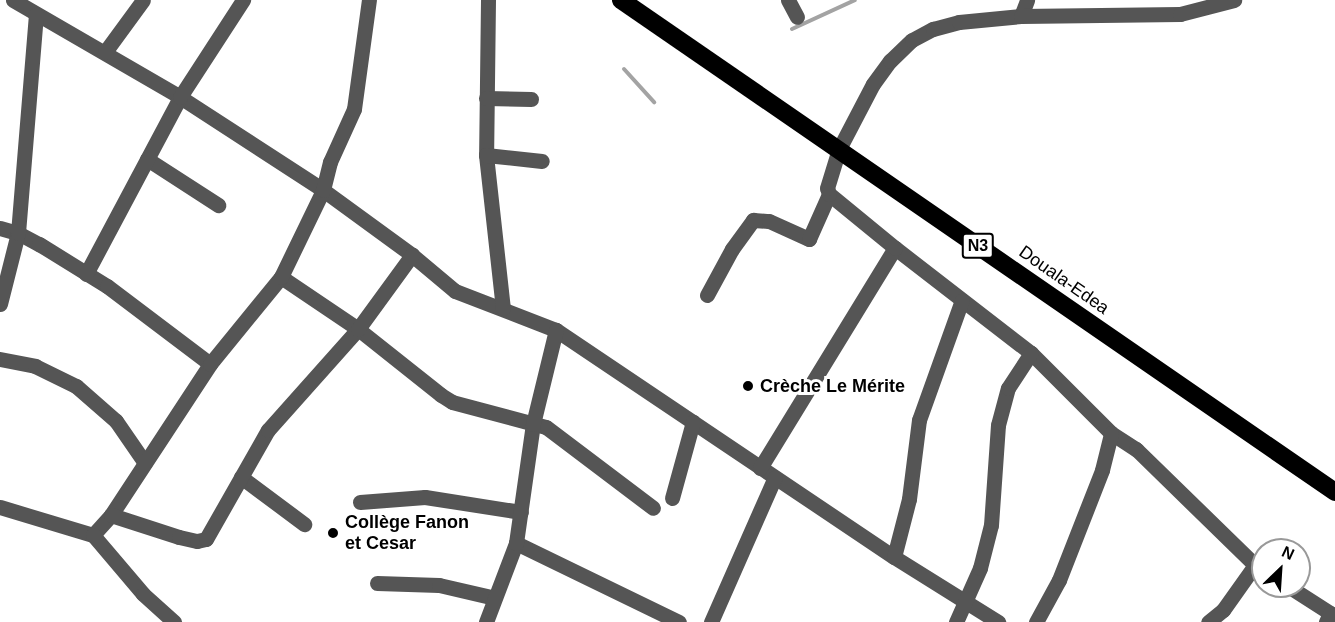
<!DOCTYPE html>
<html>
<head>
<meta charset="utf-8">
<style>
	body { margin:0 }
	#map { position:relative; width:1335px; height:622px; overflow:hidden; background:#fff; font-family:Helvetica,sans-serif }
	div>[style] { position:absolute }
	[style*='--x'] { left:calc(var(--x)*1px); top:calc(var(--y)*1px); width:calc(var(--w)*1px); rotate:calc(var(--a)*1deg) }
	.stream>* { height:4px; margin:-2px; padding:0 2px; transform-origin:2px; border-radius:2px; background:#a3a3a3 }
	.minor>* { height:15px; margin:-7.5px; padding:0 7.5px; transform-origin:7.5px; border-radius:7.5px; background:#555 }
	.highway>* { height:18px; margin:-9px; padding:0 9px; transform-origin:9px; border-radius:9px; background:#000 }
	.dots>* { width:16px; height:16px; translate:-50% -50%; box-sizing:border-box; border:3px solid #fff; border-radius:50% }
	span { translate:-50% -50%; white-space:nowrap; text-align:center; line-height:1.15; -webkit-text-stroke:6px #fff; paint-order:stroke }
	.shield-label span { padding:2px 4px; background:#fff; border:2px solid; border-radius:4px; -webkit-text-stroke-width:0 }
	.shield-label { font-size:16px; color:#000; font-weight:700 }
	.street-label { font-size:18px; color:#000 }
	.poi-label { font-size:18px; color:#000; font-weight:700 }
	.left { translate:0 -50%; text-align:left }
	.north { position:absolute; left:1251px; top:538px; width:60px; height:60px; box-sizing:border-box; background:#fff; border:2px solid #999; border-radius:50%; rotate:25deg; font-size:16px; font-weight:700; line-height:24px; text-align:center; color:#000 }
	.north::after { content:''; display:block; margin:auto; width:21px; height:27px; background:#000; clip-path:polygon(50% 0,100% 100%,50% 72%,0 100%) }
</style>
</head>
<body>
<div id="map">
	<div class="stream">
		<i style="--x:792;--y:29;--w:69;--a:-24.7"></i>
		<i style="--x:624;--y:69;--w:45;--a:47.7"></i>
	</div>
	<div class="minor">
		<i style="--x:13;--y:0;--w:193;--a:30.1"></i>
		<i style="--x:180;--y:97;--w:171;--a:33"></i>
		<i style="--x:323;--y:190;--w:110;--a:36.1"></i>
		<i style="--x:412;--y:255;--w:56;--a:39.9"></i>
		<i style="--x:455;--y:291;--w:108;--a:21.1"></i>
		<i style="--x:556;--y:330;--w:407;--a:33.9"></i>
		<i style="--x:894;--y:557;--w:123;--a:32"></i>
		<i style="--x:488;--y:0;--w:155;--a:90.7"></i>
		<i style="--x:486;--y:155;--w:154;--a:83.7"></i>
		<i style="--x:788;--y:0;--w:19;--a:62"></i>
		<i style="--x:1021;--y:16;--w:17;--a:-69"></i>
		<i style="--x:105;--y:52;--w:64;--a:-53.8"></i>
		<i style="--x:486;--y:98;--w:45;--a:1.3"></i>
		<i style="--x:486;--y:155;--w:56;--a:6.1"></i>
		<i style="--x:147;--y:159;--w:85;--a:32.9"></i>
		<i style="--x:0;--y:228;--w:19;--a:16"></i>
		<i style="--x:18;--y:233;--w:24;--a:28"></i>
		<i style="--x:39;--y:244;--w:80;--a:31.7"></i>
		<i style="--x:107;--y:286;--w:129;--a:37.1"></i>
		<i style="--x:895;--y:248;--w:172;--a:37.7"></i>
		<i style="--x:1031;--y:353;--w:113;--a:45"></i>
		<i style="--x:1111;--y:433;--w:30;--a:33"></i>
		<i style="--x:1136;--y:449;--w:166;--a:44.3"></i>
		<i style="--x:1255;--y:565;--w:55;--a:125.4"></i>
		<i style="--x:1223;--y:610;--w:19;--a:141"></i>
		<i style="--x:86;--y:274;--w:200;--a:-62"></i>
		<i style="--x:180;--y:97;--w:116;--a:-57"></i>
		<i style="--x:281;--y:277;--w:93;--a:34"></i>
		<i style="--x:358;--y:329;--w:106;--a:38.5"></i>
		<i style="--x:441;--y:395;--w:13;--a:32"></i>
		<i style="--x:452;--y:402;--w:97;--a:14.9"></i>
		<i style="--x:546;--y:427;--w:134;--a:37.1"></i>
		<i style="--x:707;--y:295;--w:52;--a:-61.5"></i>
		<i style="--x:732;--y:249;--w:36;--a:-54"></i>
		<i style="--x:753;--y:220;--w:16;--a:4"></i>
		<i style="--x:769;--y:221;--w:44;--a:24.2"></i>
		<i style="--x:809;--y:239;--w:49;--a:-66"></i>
		<i style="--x:0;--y:304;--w:73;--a:-75.8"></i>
		<i style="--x:18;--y:233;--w:219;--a:-85.3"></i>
		<i style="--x:0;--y:359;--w:36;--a:11"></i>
		<i style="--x:35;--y:366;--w:46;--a:26"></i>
		<i style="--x:76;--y:386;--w:53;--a:41.2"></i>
		<i style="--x:116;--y:421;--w:51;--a:55.4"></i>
		<i style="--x:760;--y:468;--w:258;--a:-58.5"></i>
		<i style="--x:895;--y:248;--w:85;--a:-140.7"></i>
		<i style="--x:829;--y:194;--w:6;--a:-108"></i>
		<i style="--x:827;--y:188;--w:41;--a:-72.9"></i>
		<i style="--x:839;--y:149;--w:73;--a:-62.4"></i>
		<i style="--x:873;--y:84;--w:29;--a:-54"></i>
		<i style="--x:890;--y:61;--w:30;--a:-44"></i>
		<i style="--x:912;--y:40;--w:24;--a:-28"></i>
		<i style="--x:933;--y:29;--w:27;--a:-15"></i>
		<i style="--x:959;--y:22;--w:62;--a:-5.5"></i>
		<i style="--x:1021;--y:16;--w:159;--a:-0.7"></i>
		<i style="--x:1180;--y:14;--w:56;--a:-14.5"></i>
		<i style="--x:241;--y:477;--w:79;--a:36.7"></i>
		<i style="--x:672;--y:498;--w:79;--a:-74.6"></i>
		<i style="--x:360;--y:502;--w:65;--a:-4.4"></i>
		<i style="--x:425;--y:497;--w:97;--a:8.9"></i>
		<i style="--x:0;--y:507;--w:97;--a:16.8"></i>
		<i style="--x:93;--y:535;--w:27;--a:-48"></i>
		<i style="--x:111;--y:515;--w:181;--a:-56.7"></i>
		<i style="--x:210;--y:364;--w:112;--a:-50.8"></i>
		<i style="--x:281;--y:277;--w:97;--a:-64.2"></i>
		<i style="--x:323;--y:190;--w:29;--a:-76"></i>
		<i style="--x:330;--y:162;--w:58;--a:-65.6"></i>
		<i style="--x:354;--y:109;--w:110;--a:-82.2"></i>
		<i style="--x:111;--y:515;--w:71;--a:17.9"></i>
		<i style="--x:179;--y:537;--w:18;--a:13"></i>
		<i style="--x:197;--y:541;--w:9;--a:-13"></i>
		<i style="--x:206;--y:539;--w:125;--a:-60.4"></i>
		<i style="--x:268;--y:430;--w:135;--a:-48.3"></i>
		<i style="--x:358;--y:329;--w:92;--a:-53.9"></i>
		<i style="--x:93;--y:535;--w:77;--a:49.7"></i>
		<i style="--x:143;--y:594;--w:42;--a:42.1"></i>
		<i style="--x:516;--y:543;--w:181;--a:25.9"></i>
		<i style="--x:894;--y:557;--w:60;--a:-75.5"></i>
		<i style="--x:909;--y:499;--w:80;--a:-82.8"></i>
		<i style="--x:919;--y:420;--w:127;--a:-70.3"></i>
		<i style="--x:377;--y:583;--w:62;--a:1.8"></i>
		<i style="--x:439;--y:585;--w:57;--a:13.1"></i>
		<i style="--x:1288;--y:586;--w:50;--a:32.7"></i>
		<i style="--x:1330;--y:613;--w:10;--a:114"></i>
		<i style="--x:486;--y:622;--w:85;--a:-69.2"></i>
		<i style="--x:516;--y:543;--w:120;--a:-81.9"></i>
		<i style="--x:533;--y:424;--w:97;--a:-76.3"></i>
		<i style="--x:711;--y:622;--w:158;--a:-66.2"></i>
		<i style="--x:956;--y:622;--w:59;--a:-66"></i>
		<i style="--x:980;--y:568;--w:44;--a:-75.7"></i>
		<i style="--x:991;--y:525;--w:100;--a:-86"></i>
		<i style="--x:998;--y:425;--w:38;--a:-75"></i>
		<i style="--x:1008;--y:388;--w:42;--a:-56.7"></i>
		<i style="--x:1036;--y:622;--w:48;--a:-61.3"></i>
		<i style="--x:1059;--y:580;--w:118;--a:-68.6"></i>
		<i style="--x:1102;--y:470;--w:38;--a:-76"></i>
	</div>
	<div class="highway">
		<i style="--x:621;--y:0;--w:867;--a:34.57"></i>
	</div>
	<div class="dots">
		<i style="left:748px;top:386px;background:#000"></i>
		<i style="left:333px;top:533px;background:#000"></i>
	</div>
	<div class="shield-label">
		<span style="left:978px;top:246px">N3</span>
	</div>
	<div class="street-label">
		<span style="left:1064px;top:280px;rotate:35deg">Douala-Edea</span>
	</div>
	<div class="poi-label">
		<span class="left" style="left:760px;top:386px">Crèche Le Mérite</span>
		<span class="left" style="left:345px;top:533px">Collège Fanon<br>et Cesar</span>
	</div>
	<div class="north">N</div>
</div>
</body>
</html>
